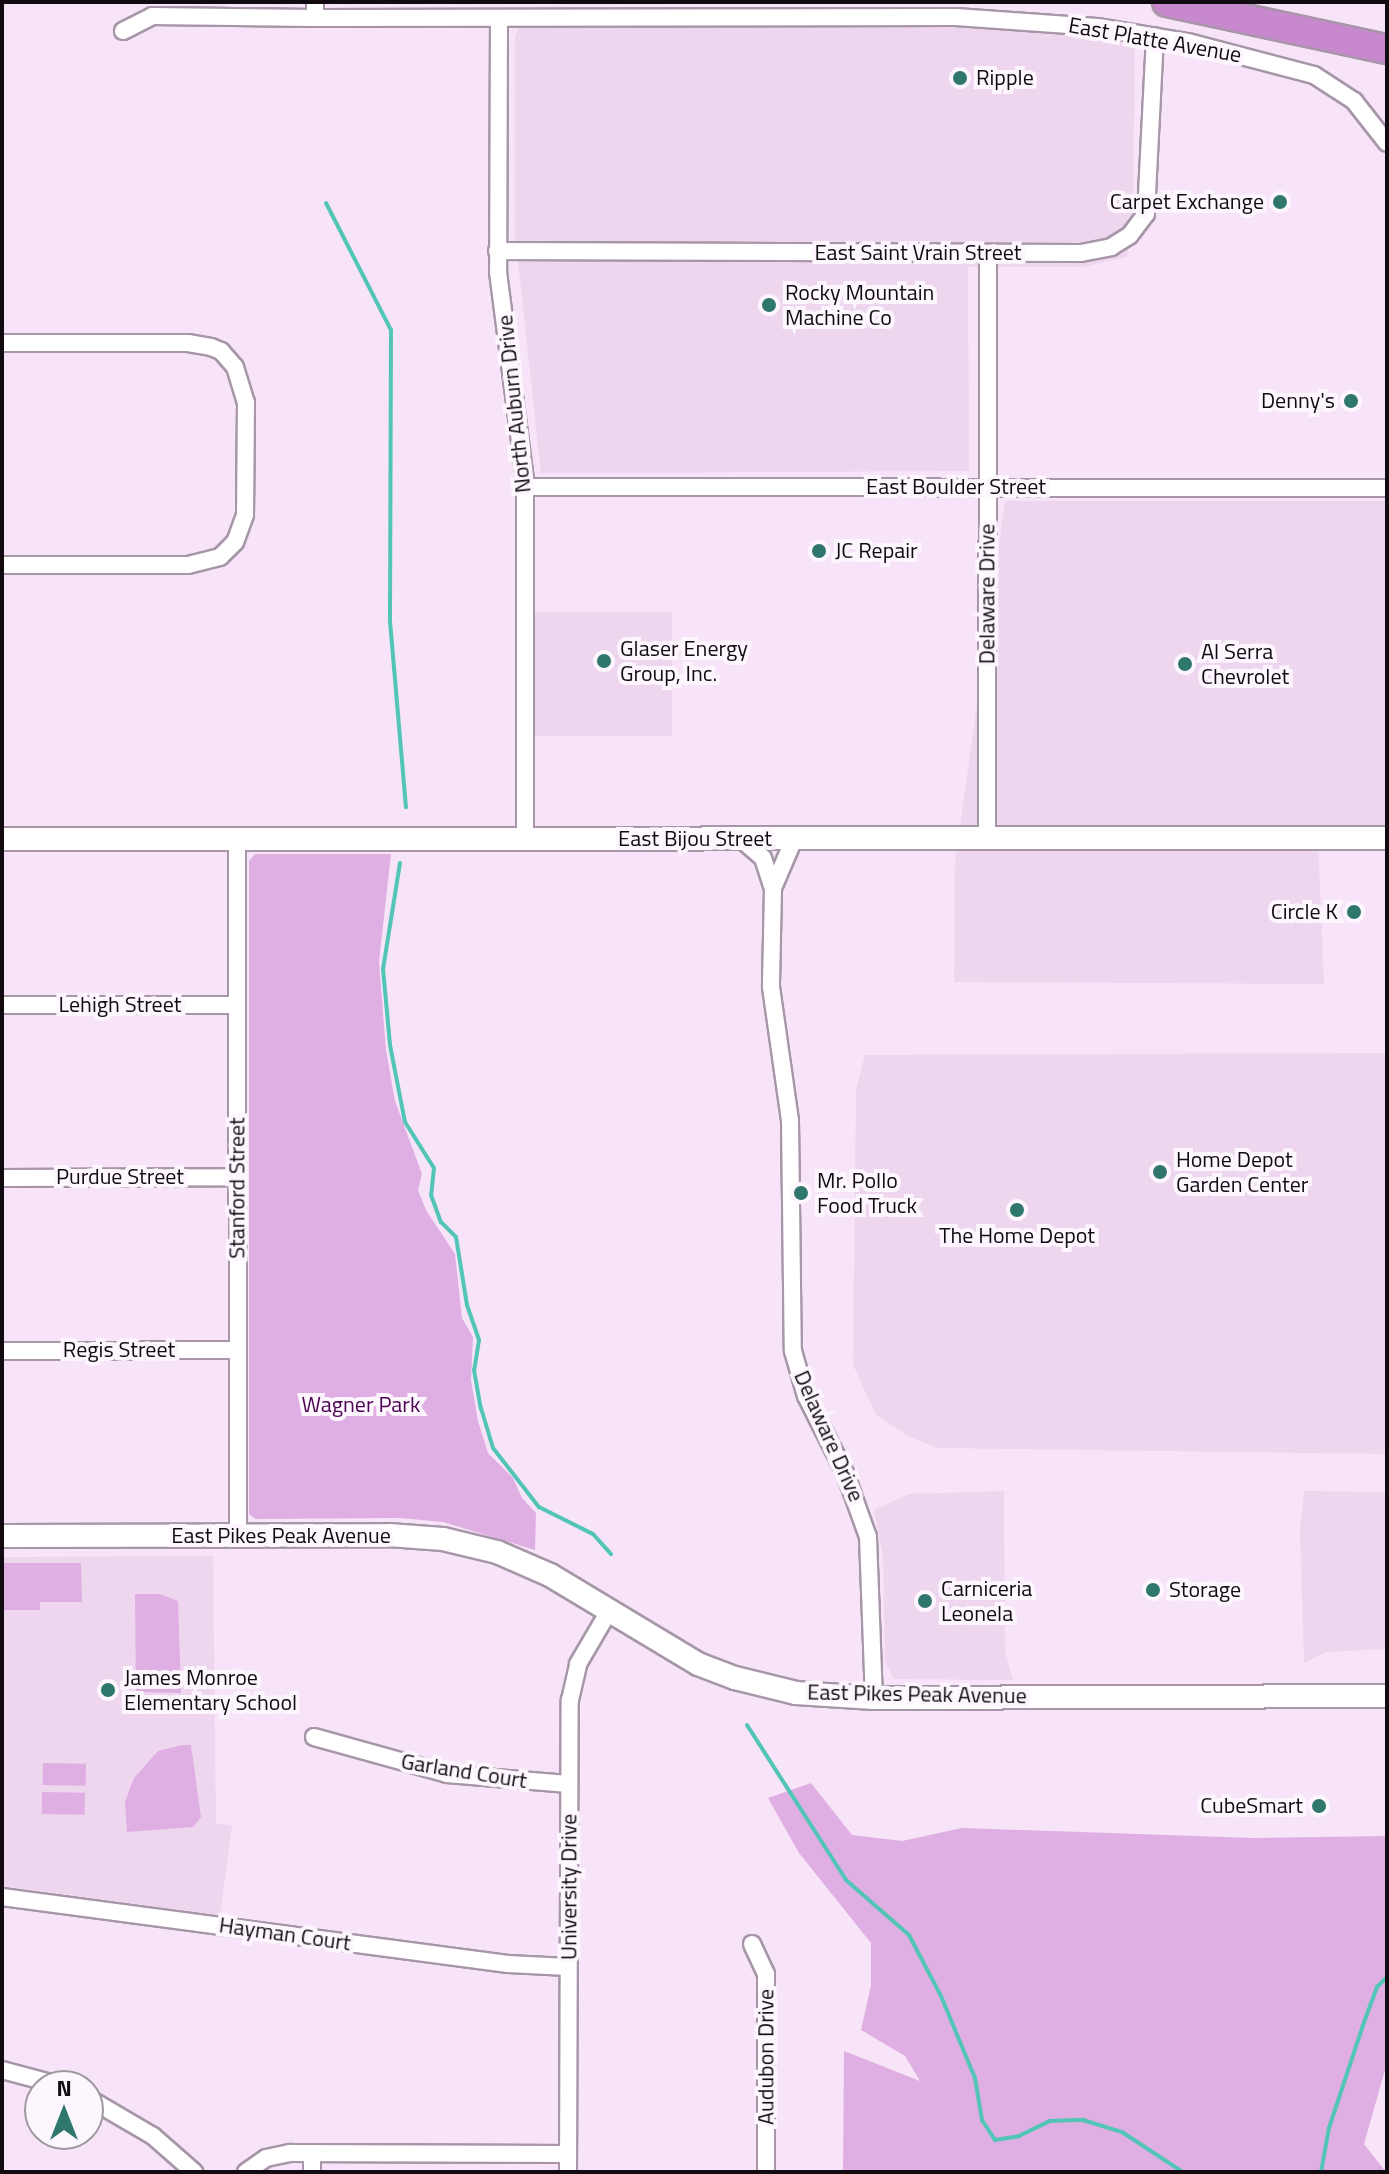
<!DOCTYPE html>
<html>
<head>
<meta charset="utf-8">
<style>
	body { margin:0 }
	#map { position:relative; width:1389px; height:2174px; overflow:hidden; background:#f7e4f8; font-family:"Titillium Web",sans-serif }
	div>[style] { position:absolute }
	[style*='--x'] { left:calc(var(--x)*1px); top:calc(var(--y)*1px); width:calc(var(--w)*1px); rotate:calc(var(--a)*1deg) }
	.built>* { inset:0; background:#eed6ef; transform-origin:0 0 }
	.green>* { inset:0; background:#dfafe3; transform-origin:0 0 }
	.stream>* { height:4px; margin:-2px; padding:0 2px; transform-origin:2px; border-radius:2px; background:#52c5b7 }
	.roads { filter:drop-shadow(2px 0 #a796a8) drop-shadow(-2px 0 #a796a8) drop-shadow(0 2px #a796a8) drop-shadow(0 -2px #a796a8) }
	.street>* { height:16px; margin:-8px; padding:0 8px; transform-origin:8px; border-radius:8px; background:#fff }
	.secondary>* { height:22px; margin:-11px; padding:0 11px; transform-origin:11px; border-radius:11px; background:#fff }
	.highway>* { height:28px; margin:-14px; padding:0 14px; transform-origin:14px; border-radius:14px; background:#c888ce }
	.dots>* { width:22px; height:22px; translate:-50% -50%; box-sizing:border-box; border:4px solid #fdf6fe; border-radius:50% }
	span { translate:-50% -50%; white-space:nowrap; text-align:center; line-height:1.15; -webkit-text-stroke:8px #fdf6fe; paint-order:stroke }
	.street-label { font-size:22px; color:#110b11 }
	.poi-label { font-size:22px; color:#110b11 }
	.left { translate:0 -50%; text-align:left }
	.right { translate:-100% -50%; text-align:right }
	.park-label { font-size:22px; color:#4b0352 }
	.frame { position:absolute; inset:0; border:4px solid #110b11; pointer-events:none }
	.north { position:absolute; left:24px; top:2070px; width:80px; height:80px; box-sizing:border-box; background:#fdf6fe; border:2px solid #9f989f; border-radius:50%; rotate:0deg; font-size:22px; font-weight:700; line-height:32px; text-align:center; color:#110b11 }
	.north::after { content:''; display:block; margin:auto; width:28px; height:36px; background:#2f766d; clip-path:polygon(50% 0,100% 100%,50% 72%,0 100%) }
</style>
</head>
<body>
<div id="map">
	<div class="built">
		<i style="clip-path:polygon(523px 18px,1008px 19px,1135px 33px,1133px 207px,1127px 257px,1082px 267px,968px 267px,969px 471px,541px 473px,515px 234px,515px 36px)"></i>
		<i style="clip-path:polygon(1005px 501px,1387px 501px,1387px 826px,1318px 838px,1324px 984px,954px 982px,955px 863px)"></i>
		<i style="left:535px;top:612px;width:137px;height:124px"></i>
		<i style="clip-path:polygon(1387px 1053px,1387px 1454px,937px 1448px,908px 1436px,876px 1415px,853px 1365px,856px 1090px,865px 1055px)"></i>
		<i style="clip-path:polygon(1004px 1491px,1005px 1651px,1013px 1680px,894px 1679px,885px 1662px,883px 1557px,874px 1510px,909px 1494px)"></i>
		<i style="clip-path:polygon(1304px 1491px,1387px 1492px,1387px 1649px,1326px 1652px,1304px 1663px,1300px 1528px)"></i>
		<i style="clip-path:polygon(213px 1556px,216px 1823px,232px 1826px,220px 1915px,2px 1886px,2px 1557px)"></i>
	</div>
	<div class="green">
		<i style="clip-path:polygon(255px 854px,391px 854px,379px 962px,386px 1050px,395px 1101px,422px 1174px,418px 1190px,426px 1210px,455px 1254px,462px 1318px,473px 1337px,471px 1380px,478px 1421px,488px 1453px,513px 1478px,522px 1498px,536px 1513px,535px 1550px,443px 1522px,400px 1518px,256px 1519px,249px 1514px,249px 861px)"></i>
		<i style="clip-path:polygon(2px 1563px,81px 1563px,82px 1602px,40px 1602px,40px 1610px,2px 1610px)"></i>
		<i style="clip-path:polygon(135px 1594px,160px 1594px,178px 1601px,181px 1693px,136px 1692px)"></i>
		<i style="clip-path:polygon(182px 1745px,191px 1745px,201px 1817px,193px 1827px,127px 1832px,125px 1802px,134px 1778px,158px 1751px)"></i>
		<i style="left:43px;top:1763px;width:43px;height:22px;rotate:1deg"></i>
		<i style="clip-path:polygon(811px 1783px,852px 1835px,902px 1841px,962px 1828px,1252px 1838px,1387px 1836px,1387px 2063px,1364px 2144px,1386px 2172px,843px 2172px,844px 2051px,920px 2081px,905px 2056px,861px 2030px,871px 1985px,871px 1943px,799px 1853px,768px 1798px)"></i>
		<i style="left:42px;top:1792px;width:43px;height:22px;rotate:1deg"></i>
	</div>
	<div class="stream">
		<i style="--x:326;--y:203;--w:143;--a:62.9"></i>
		<i style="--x:391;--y:330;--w:291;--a:90.2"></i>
		<i style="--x:390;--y:621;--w:187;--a:85.1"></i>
		<i style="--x:400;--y:863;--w:107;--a:99.1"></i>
		<i style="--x:383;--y:969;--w:76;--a:84.7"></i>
		<i style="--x:390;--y:1045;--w:78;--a:79"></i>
		<i style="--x:405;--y:1122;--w:54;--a:57.8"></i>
		<i style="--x:434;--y:1168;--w:27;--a:96"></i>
		<i style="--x:431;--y:1195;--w:29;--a:70"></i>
		<i style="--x:441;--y:1222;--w:21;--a:45"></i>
		<i style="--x:456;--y:1237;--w:69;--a:80.8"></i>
		<i style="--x:467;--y:1305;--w:37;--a:71"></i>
		<i style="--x:479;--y:1340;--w:30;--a:99"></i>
		<i style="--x:474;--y:1370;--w:39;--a:80"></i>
		<i style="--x:481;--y:1408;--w:42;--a:73.3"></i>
		<i style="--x:493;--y:1448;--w:75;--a:52.1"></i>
		<i style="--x:539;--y:1507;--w:60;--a:26.6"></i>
		<i style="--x:593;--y:1534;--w:27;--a:48"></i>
		<i style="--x:747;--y:1725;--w:184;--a:57.4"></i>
		<i style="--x:846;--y:1880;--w:84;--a:41.1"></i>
		<i style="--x:909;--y:1935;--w:69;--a:62.3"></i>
		<i style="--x:941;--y:1996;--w:89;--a:67.5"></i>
		<i style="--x:975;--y:2078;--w:43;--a:80.5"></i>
		<i style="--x:982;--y:2120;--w:24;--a:57"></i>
		<i style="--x:995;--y:2140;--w:24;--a:-9"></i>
		<i style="--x:1019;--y:2136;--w:34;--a:-26"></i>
		<i style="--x:1050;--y:2121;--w:33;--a:-2"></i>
		<i style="--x:1083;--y:2120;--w:41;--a:17.1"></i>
		<i style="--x:1122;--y:2132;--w:73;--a:33.3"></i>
		<i style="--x:1321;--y:2172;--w:45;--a:-79.7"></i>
		<i style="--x:1329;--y:2128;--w:105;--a:-71.7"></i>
		<i style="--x:1362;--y:2028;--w:44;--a:-69.9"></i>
		<i style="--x:1377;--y:1987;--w:14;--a:-45"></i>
	</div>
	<div class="roads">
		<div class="street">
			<i style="--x:315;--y:18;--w:641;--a:-0.09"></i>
			<i style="--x:956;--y:17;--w:141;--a:4.1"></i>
			<i style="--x:1097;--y:27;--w:92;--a:9.4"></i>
			<i style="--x:1188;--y:42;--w:130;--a:14.7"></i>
			<i style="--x:1314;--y:75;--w:48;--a:33"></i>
			<i style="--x:1354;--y:101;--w:53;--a:51.8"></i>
			<i style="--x:499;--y:18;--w:254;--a:90.2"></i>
			<i style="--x:498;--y:272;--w:210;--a:82.6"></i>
			<i style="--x:525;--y:480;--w:359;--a:90"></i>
			<i style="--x:123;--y:31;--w:33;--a:-27"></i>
			<i style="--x:152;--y:16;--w:163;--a:0.7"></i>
			<i style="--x:315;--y:18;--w:16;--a:-90"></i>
			<i style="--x:497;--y:251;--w:584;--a:0.2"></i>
			<i style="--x:1081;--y:253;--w:31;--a:-11"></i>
			<i style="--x:1111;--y:247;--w:22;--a:-32"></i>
			<i style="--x:1130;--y:235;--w:26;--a:-53"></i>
			<i style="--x:1146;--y:214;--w:178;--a:-87.1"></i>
			<i style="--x:2;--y:343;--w:186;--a:0"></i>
			<i style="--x:188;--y:343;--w:23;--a:10"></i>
			<i style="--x:211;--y:347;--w:11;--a:22"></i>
			<i style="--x:221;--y:351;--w:21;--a:49"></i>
			<i style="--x:235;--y:367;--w:37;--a:73"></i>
			<i style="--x:246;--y:402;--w:113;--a:90.5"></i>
			<i style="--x:245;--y:515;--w:29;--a:110"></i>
			<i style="--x:235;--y:542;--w:21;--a:135"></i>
			<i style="--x:220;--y:557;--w:33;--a:166"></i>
			<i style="--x:188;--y:565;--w:186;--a:180"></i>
			<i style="--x:525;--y:487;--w:862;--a:0.07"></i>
			<i style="--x:987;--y:838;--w:585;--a:-89.9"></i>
			<i style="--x:741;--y:839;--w:29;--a:41"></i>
			<i style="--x:763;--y:858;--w:32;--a:72"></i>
			<i style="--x:773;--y:888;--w:99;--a:91.2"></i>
			<i style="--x:771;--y:987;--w:135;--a:81.9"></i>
			<i style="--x:790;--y:1121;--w:230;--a:89.3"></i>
			<i style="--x:793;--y:1351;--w:47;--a:73.9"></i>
			<i style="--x:806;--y:1396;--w:86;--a:63.1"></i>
			<i style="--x:845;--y:1473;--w:68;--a:70.2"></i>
			<i style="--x:868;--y:1537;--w:161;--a:87.9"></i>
			<i style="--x:237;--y:840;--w:696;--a:89.92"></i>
			<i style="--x:773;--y:888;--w:53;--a:-66.8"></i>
			<i style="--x:2;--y:1005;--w:235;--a:0"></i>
			<i style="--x:2;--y:1178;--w:235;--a:-0.2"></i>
			<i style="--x:2;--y:1351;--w:235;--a:-0.2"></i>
			<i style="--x:314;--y:1737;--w:138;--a:15.5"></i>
			<i style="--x:447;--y:1774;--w:122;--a:4.7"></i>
			<i style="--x:2;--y:1897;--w:510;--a:7.54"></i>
			<i style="--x:508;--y:1964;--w:60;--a:2.9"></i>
			<i style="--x:752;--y:1944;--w:33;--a:65"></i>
			<i style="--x:766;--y:1974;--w:198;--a:90"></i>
			<i style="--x:2;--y:2070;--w:62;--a:14.9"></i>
			<i style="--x:88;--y:2098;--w:75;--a:30.3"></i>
			<i style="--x:153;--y:2136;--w:55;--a:41.3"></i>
			<i style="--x:246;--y:2172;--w:24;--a:-35"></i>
			<i style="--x:266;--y:2158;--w:25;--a:-12"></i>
			<i style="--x:290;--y:2153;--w:278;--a:0.2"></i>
			<i style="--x:312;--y:2172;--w:19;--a:-90"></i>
			<i style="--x:568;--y:2172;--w:472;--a:-89.8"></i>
			<i style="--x:570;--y:1700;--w:37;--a:-77"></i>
			<i style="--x:578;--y:1664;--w:61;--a:-59.7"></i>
		</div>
		<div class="secondary">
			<i style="--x:2;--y:839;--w:1385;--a:-0.04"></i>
			<i style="--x:2;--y:1536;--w:387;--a:-0.1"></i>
			<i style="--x:389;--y:1535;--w:54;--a:4.2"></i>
			<i style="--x:443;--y:1539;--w:56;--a:13.5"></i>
			<i style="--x:497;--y:1552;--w:58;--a:23.5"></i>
			<i style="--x:550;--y:1575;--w:173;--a:31"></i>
			<i style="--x:698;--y:1664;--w:40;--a:21"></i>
			<i style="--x:735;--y:1678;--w:63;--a:13.8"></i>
			<i style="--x:796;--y:1693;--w:78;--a:3.7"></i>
			<i style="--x:874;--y:1698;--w:513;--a:-0.22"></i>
		</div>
		<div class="highway">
			<i style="--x:1167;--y:2;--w:225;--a:12.1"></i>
		</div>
	</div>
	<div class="dots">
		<i style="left:960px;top:78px;background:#2f766d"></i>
		<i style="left:1280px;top:202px;background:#2f766d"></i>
		<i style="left:769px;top:305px;background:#2f766d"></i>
		<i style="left:1351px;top:401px;background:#2f766d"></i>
		<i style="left:819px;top:551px;background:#2f766d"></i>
		<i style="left:604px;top:661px;background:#2f766d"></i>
		<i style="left:1185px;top:664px;background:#2f766d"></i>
		<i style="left:1354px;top:912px;background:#2f766d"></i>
		<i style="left:1160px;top:1172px;background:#2f766d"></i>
		<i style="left:801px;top:1193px;background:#2f766d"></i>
		<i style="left:1017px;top:1210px;background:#2f766d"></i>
		<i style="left:1153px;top:1590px;background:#2f766d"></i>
		<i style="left:925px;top:1601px;background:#2f766d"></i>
		<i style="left:108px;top:1690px;background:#2f766d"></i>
		<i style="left:1319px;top:1806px;background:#2f766d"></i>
	</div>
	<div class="street-label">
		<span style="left:1155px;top:40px;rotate:10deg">East Platte Avenue</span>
		<span style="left:918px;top:253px">East Saint Vrain Street</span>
		<span style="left:514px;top:404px;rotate:-96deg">North Auburn Drive</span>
		<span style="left:956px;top:487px">East Boulder Street</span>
		<span style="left:987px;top:594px;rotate:-90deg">Delaware Drive</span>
		<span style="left:695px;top:839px">East Bijou Street</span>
		<span style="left:120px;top:1005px">Lehigh Street</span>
		<span style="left:120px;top:1177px">Purdue Street</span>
		<span style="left:237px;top:1188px;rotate:-90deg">Stanford Street</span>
		<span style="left:119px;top:1350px">Regis Street</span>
		<span style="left:829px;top:1436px;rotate:66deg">Delaware Drive</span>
		<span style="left:281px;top:1536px">East Pikes Peak Avenue</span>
		<span style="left:917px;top:1694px;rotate:1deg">East Pikes Peak Avenue</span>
		<span style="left:464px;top:1771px;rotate:9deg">Garland Court</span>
		<span style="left:569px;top:1887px;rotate:-90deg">University Drive</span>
		<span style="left:285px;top:1934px;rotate:8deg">Hayman Court</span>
		<span style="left:766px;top:2057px;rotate:-90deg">Audubon Drive</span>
	</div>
	<div class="poi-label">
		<span class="left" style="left:976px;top:78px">Ripple</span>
		<span class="right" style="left:1264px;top:202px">Carpet Exchange</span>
		<span class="left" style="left:785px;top:305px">Rocky Mountain<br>Machine Co</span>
		<span class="right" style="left:1335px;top:401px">Denny's</span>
		<span class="left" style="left:835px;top:551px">JC Repair</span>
		<span class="left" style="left:620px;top:661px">Glaser Energy<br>Group, Inc.</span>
		<span class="left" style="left:1201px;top:664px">Al Serra<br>Chevrolet</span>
		<span class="right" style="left:1338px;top:912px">Circle K</span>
		<span class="left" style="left:1176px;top:1172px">Home Depot<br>Garden Center</span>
		<span class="left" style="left:817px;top:1193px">Mr. Pollo<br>Food Truck</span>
		<span style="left:1017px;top:1236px">The Home Depot</span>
		<span class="left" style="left:941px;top:1601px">Carniceria<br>Leonela</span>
		<span class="left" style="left:1169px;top:1590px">Storage</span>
		<span class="left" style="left:124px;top:1690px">James Monroe<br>Elementary School</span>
		<span class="right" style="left:1303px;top:1806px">CubeSmart</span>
	</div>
	<div class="park-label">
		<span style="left:361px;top:1405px">Wagner Park</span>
	</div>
	<div class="frame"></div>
	<div class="north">N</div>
</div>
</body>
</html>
